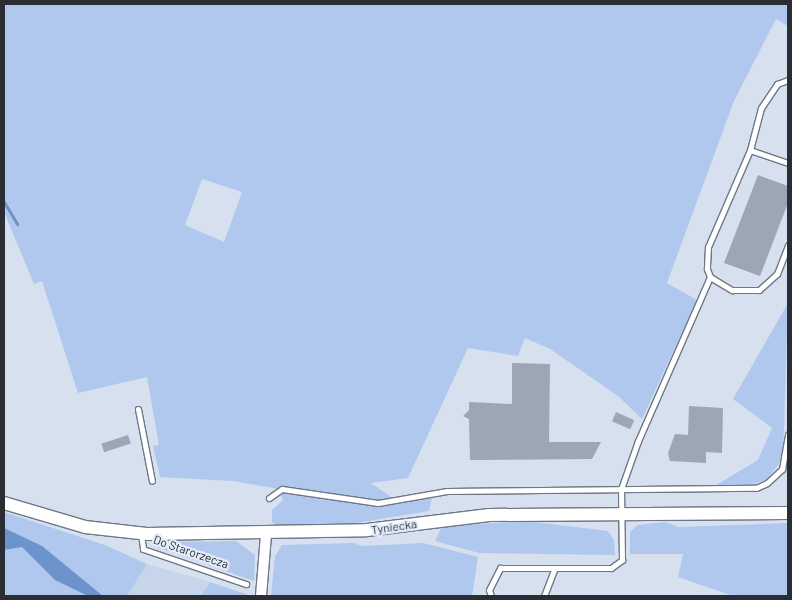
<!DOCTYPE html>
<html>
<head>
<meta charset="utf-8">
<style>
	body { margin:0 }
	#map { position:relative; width:792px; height:600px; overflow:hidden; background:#d6e0ef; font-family:Barlow,sans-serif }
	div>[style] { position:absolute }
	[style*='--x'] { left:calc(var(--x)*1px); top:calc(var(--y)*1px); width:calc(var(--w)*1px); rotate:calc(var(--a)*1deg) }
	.built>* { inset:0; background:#c7d5eb }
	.green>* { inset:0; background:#b0c8ee }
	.water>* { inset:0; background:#6d93cd }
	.stream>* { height:3px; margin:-1.5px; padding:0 1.5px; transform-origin:1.5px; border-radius:1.5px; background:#6d93cd }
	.building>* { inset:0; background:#9ca6b4; transform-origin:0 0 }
	.roads { filter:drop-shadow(1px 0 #6e7785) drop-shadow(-1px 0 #6e7785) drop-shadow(0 1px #6e7785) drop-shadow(0 -1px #6e7785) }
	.service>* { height:5px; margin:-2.5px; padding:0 2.5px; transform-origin:2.5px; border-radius:2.5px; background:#fff }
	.minor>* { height:10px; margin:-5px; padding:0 5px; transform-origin:5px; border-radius:5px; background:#fff }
	.tertiary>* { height:12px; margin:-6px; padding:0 6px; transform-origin:6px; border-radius:6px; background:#fff }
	span { translate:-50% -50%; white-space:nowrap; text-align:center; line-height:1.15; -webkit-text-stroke:4.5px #e3edfc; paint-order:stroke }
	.street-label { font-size:12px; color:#2a2e34 }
	.frame { position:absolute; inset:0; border:5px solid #2a2e34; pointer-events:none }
</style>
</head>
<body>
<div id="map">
	<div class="built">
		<i style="clip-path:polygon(147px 564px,210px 582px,201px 596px,127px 596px)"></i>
	</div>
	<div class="green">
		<i style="clip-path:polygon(evenodd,4px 4px,788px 4px,788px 26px,776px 19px,734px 101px,667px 283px,697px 300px,642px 419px,618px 396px,550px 349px,525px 338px,518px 356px,468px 348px,408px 478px,371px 483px,394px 499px,432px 498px,429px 511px,356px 523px,276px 525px,272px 522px,272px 510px,283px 500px,279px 489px,233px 481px,160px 477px,153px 446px,159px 445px,147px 377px,78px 393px,42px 281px,34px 284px,4px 212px,4px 4px,202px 179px,242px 192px,224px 242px,185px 225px,202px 179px)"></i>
		<i style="clip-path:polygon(788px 303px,783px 459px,766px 480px,749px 485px,713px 487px,758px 460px,772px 428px,733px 399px)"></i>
		<i style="clip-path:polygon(4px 512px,105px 545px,147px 564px,127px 596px,4px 596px)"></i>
		<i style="clip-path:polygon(526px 521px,608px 531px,614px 540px,615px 555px,479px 553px,435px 541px,442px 526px)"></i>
		<i style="clip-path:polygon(665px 522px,679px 527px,788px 523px,788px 596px,733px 596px,678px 577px,683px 554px,630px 554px,630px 532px,638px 525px)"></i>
		<i style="clip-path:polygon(236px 541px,255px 555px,254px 581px,157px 547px,164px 542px)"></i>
		<i style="clip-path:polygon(353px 543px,363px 546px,423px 543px,478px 557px,472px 596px,271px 596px,275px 556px,282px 545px)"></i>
		<i style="clip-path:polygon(210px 582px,246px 594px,246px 596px,201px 596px)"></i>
	</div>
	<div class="water">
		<i style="clip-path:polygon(4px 528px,42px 546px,103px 596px,88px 596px,55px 580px,22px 547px,4px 550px)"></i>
	</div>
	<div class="stream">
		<i style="--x:4;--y:202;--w:26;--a:59"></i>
	</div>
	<div class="building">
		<i style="clip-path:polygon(758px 175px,788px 186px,788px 203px,760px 276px,724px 263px)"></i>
		<i style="clip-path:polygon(512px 363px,550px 364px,549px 442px,601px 442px,592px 459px,470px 460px,469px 419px,463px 416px,469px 410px,469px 402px,512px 404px)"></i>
		<i style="clip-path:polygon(689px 406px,723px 408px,722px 453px,706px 452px,706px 463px,670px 461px,668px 453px,675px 434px,688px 435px)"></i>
		<i style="left:616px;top:412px;width:20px;height:10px;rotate:24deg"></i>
		<i style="left:128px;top:435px;width:9px;height:28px;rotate:72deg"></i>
	</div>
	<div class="roads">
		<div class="service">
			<i style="--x:750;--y:150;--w:43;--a:-75.3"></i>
			<i style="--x:761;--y:108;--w:29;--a:-56"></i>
			<i style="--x:777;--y:84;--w:12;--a:-20"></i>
			<i style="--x:788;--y:163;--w:40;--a:-161.1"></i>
			<i style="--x:750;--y:150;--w:106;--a:113.4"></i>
			<i style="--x:708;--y:247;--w:22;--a:93"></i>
			<i style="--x:707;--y:269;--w:9;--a:69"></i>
			<i style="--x:710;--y:277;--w:26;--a:31"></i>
			<i style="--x:732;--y:290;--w:27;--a:0"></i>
			<i style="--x:759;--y:290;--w:24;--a:-42"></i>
			<i style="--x:777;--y:274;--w:31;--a:-69"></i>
			<i style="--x:138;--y:409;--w:73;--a:79"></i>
			<i style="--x:269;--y:498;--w:16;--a:-35"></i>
			<i style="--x:282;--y:489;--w:97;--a:8.3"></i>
			<i style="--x:378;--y:503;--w:70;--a:-9.9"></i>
			<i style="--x:447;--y:491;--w:309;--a:-0.6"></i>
			<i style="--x:756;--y:488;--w:12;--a:-24"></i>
			<i style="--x:767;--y:483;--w:21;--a:-43"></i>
			<i style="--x:782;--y:469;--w:35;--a:-80"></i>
			<i style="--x:141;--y:534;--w:15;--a:82"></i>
			<i style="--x:143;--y:549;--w:109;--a:18.8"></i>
			<i style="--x:491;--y:596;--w:6;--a:-108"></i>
			<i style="--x:489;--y:590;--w:25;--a:-63"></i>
			<i style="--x:500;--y:568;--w:111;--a:0"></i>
			<i style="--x:611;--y:568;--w:14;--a:-36"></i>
			<i style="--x:622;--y:560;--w:71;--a:-90.8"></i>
			<i style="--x:621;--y:489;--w:51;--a:-70.5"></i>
			<i style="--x:638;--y:441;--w:179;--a:-66.3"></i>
			<i style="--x:544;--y:596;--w:30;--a:-69"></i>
		</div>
		<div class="minor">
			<i style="--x:261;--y:596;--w:61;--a:-85.3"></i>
		</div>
		<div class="tertiary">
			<i style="--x:4;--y:503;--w:84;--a:16.5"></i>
			<i style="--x:85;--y:527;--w:62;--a:6.4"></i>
			<i style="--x:147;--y:534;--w:220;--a:-1"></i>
			<i style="--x:367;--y:530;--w:123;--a:-7"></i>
			<i style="--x:489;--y:515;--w:299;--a:-0.4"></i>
		</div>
	</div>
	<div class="street-label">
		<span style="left:394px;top:527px;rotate:-8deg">Tyniecka</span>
		<span style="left:191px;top:552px;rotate:19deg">Do Starorzecza</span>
	</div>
	<div class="frame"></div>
</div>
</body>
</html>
